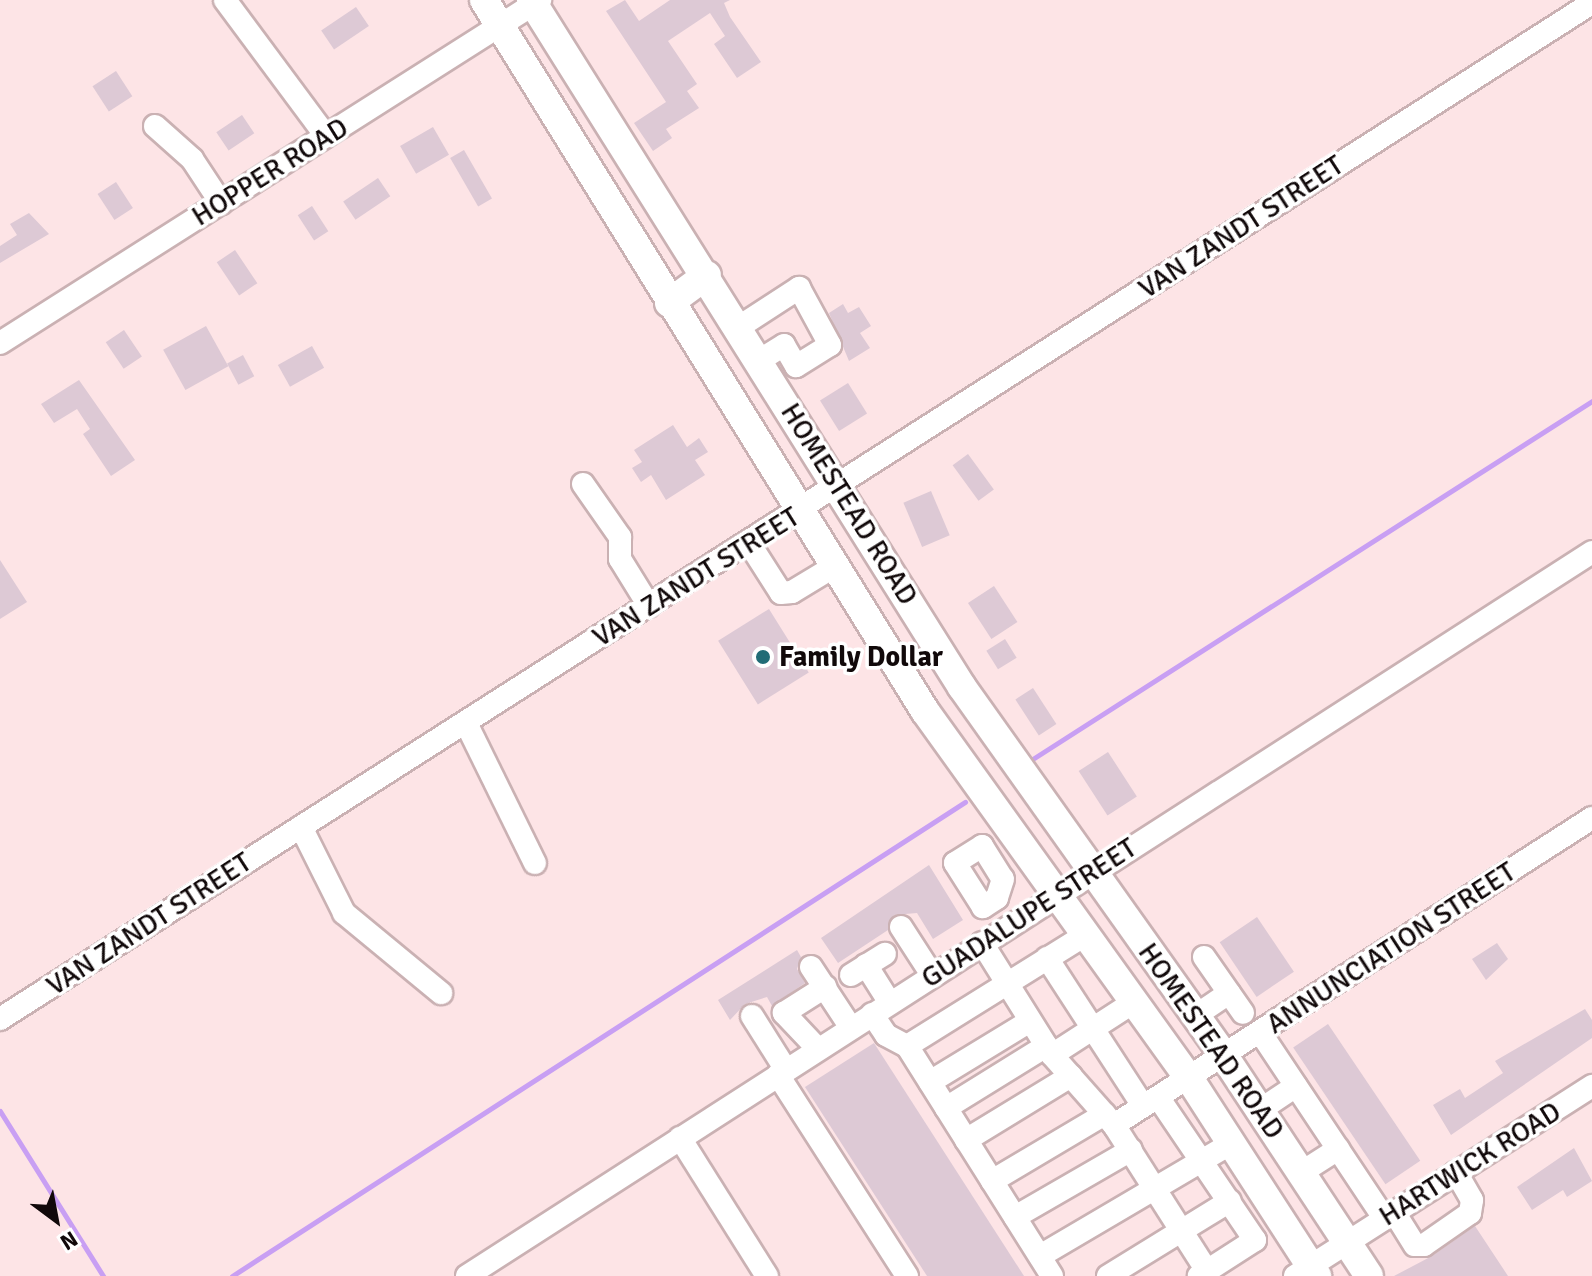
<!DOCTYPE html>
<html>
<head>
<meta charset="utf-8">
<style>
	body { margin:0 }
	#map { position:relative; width:1592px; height:1276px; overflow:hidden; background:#fde4e6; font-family:Signika,sans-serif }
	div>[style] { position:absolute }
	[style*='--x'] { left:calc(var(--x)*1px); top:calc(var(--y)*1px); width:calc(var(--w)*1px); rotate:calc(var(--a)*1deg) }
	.stream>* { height:5px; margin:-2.5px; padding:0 2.5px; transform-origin:2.5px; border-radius:2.5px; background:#c89ff3 }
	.building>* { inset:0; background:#ddc9d5; transform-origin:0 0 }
	.roads { filter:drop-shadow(2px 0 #cab1b3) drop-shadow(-2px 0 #cab1b3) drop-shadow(0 2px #cab1b3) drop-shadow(0 -2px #cab1b3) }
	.minor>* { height:22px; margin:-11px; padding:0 11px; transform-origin:11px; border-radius:11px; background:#fff }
	.major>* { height:28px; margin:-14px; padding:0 14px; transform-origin:14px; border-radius:14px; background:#fff }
	.dots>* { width:22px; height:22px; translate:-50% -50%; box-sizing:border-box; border:4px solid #fff; border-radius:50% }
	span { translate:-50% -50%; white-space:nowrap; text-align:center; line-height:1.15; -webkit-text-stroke:7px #fff; paint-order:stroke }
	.street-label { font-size:28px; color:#11090a }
	.poi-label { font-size:28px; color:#11090a; font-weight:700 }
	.left { translate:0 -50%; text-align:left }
	.north { position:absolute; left:16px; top:1180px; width:80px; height:80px; -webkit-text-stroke:6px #fff; paint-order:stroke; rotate:148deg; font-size:22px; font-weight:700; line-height:32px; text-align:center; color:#11090a }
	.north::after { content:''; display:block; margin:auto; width:28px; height:36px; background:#11090a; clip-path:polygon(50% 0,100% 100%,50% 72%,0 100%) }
</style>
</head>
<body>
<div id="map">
	<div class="stream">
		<i style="--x:1031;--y:760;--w:666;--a:-32.62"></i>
		<i style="--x:0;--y:1111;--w:195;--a:58"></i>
		<i style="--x:232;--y:1276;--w:873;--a:-32.89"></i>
	</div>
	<div class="building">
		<i style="clip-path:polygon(625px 0,639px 21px,670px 0,730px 0,724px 3px,730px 17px,761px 62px,737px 78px,714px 44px,725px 36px,710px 13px,668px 41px,697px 84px,687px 91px,699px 108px,666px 129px,672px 138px,653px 151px,634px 123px,666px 102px,606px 11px)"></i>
		<i style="left:356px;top:7px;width:23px;height:42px;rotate:56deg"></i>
		<i style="left:116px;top:71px;width:30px;height:28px;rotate:57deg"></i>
		<i style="left:242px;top:115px;width:22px;height:31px;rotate:56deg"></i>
		<i style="left:433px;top:127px;width:32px;height:38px;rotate:60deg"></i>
		<i style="left:464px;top:150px;width:56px;height:16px;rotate:60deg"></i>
		<i style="left:378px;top:178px;width:22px;height:42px;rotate:56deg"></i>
		<i style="left:116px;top:182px;width:31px;height:22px;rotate:57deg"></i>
		<i style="left:312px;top:206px;width:30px;height:17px;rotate:57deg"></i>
		<i style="clip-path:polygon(29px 213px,49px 234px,0 263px,0 246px,17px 235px,10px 224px)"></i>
		<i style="left:235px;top:250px;width:40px;height:22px;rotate:56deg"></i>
		<i style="clip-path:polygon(843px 304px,848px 313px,859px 307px,871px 326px,860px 333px,870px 348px,849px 361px,829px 313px)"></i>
		<i style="left:206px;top:326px;width:46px;height:49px;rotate:61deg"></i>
		<i style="left:124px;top:330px;width:32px;height:22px;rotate:56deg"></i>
		<i style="left:312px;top:346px;width:25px;height:39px;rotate:61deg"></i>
		<i style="left:243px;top:355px;width:24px;height:18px;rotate:62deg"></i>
		<i style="clip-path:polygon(79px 380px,135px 460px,111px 476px,83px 434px,90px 429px,77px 409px,54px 423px,41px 404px)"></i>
		<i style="left:848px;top:383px;width:36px;height:33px;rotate:58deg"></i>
		<i style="clip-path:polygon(673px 425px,687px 447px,699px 438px,708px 452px,695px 460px,705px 475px,666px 500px,651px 475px,641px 482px,632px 468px,642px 462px,634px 450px)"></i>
		<i style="left:968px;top:454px;width:44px;height:19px;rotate:54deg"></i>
		<i style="left:931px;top:491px;width:48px;height:30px;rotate:67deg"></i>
		<i style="clip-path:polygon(0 560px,27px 602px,0 619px)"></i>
		<i style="left:994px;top:586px;width:43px;height:31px;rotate:57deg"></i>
		<i style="left:769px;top:609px;width:75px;height:60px;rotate:58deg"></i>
		<i style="left:1005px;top:639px;width:22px;height:22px;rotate:58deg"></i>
		<i style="left:1033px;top:688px;width:43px;height:21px;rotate:57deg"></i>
		<i style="left:1108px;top:752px;width:53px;height:35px;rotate:57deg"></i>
		<i style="clip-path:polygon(929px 865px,963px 920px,933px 939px,917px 913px,894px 915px,888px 930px,838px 963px,821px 938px)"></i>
		<i style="left:1257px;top:917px;width:66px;height:45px;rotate:56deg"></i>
		<i style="clip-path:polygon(1497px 943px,1508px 959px,1486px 980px,1472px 959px)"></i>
		<i style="clip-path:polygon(797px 950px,801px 957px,797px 969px,805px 983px,772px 1006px,767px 997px,745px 1004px,730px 1020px,718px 1000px)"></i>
		<i style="clip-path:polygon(1585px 1009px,1592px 1020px,1592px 1038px,1451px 1135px,1433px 1105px,1460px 1089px,1465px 1098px,1503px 1073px,1495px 1061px)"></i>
		<i style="left:1328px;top:1024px;width:165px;height:42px;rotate:56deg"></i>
		<i style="clip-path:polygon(874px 1043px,1024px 1276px,927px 1276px,805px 1087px)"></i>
		<i style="clip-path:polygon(1574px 1148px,1592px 1181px,1567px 1197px,1563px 1190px,1532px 1210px,1517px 1187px)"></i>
		<i style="clip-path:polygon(1475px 1226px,1508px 1276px,1394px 1276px,1432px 1256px)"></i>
	</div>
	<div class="roads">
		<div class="minor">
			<i style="--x:225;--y:0;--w:169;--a:53.4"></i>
			<i style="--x:155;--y:126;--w:50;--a:41.7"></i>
			<i style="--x:192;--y:159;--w:53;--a:56.6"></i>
			<i style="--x:739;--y:327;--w:72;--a:-33"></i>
			<i style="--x:799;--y:288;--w:65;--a:61.5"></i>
			<i style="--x:830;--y:345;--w:40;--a:148"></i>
			<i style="--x:796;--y:366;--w:24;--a:-120"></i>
			<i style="--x:784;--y:345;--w:28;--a:148"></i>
			<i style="--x:0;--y:343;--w:640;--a:-32.42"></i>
			<i style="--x:583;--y:484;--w:65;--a:55.1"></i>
			<i style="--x:620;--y:537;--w:22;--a:90"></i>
			<i style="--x:620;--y:559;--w:55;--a:58.3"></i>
			<i style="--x:749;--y:543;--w:59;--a:57.4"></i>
			<i style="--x:781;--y:593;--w:11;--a:-5"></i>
			<i style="--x:792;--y:592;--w:50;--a:-31.2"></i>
			<i style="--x:466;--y:723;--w:156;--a:63.8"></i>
			<i style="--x:301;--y:827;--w:96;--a:63.4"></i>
			<i style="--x:344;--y:913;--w:126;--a:39.5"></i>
			<i style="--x:982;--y:846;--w:39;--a:58"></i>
			<i style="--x:1003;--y:879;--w:20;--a:108"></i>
			<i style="--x:997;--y:898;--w:17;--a:147"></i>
			<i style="--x:983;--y:907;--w:52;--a:-122.5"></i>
			<i style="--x:955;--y:863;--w:32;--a:-32"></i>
			<i style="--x:901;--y:927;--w:57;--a:57.1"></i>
			<i style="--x:982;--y:943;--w:132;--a:58"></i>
			<i style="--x:1052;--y:1055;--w:94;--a:48.5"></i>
			<i style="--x:1114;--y:1125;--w:173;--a:57.5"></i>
			<i style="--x:1204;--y:957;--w:68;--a:55.1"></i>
			<i style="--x:1047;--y:958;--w:176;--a:57"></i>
			<i style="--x:866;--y:965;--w:45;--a:57.7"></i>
			<i style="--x:811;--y:967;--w:73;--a:56.7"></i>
			<i style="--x:851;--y:975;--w:40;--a:-32"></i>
			<i style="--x:872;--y:1014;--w:25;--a:56"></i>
			<i style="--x:886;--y:1035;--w:24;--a:28"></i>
			<i style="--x:752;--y:1016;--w:64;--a:57.8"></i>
			<i style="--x:1195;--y:1016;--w:41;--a:-34.1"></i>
			<i style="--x:0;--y:1019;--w:1889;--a:-32.55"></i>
			<i style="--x:1260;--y:1032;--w:224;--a:56.3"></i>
			<i style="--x:818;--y:1049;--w:50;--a:-133.4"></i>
			<i style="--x:784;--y:1013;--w:49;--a:-32.4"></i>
			<i style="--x:1052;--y:1055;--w:98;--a:-32.9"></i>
			<i style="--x:778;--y:1075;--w:239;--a:57.3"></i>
			<i style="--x:930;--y:1082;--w:117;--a:-31.4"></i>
			<i style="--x:1158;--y:1097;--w:173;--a:55.9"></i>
			<i style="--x:1255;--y:1240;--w:67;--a:147.3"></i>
			<i style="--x:946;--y:1108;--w:118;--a:-31.8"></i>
			<i style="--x:1260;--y:1110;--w:43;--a:-33.7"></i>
			<i style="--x:1114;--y:1125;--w:568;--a:-32.71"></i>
			<i style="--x:680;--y:1138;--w:163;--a:57.8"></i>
			<i style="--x:966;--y:1140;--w:123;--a:-31.4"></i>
			<i style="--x:1302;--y:1172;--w:43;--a:-32.6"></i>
			<i style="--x:992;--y:1181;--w:131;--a:-30.7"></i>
			<i style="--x:1394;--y:1212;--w:39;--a:58"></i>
			<i style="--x:1415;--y:1245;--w:9;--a:0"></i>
			<i style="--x:1424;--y:1245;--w:56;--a:-34.8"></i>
			<i style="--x:1470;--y:1213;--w:13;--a:-81"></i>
			<i style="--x:1472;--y:1200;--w:32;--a:-120"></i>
			<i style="--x:1015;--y:1217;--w:134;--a:-30"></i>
			<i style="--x:1040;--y:1256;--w:223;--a:-30.5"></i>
			<i style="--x:467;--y:1276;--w:1338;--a:-32.76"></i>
			<i style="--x:1052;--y:1276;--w:272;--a:-122.2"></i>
			<i style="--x:907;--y:1046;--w:210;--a:-31.9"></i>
			<i style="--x:1108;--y:1276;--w:143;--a:-31.6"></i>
			<i style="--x:1295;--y:1276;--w:353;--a:-32.6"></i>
		</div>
		<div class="major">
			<i style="--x:484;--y:0;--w:837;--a:58.19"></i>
			<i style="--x:925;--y:711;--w:452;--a:54.3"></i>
			<i style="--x:1189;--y:1078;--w:236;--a:57.1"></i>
			<i style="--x:531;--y:0;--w:811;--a:57.9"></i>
			<i style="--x:962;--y:687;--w:453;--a:54.6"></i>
			<i style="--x:1224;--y:1056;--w:263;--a:56.6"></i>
			<i style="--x:669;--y:303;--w:47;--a:-36.4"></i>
		</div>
	</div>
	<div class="dots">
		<i style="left:763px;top:657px;background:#226c76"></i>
	</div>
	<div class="street-label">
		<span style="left:270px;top:172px;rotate:-32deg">HOPPER ROAD</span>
		<span style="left:1241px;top:227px;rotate:-33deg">VAN ZANDT STREET</span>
		<span style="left:849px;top:504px;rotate:58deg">HOMESTEAD ROAD</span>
		<span style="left:696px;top:577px;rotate:-32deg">VAN ZANDT STREET</span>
		<span style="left:1029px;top:913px;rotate:-33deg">GUADALUPE STREET</span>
		<span style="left:149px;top:924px;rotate:-33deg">VAN ZANDT STREET</span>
		<span style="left:1391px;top:948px;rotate:-33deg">ANNUNCIATION STREET</span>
		<span style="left:1211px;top:1041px;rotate:55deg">HOMESTEAD ROAD</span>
		<span style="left:1470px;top:1164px;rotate:-32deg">HARTWICK ROAD</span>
	</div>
	<div class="poi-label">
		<span class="left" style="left:779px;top:657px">Family Dollar</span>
	</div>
	<div class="north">N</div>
</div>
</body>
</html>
